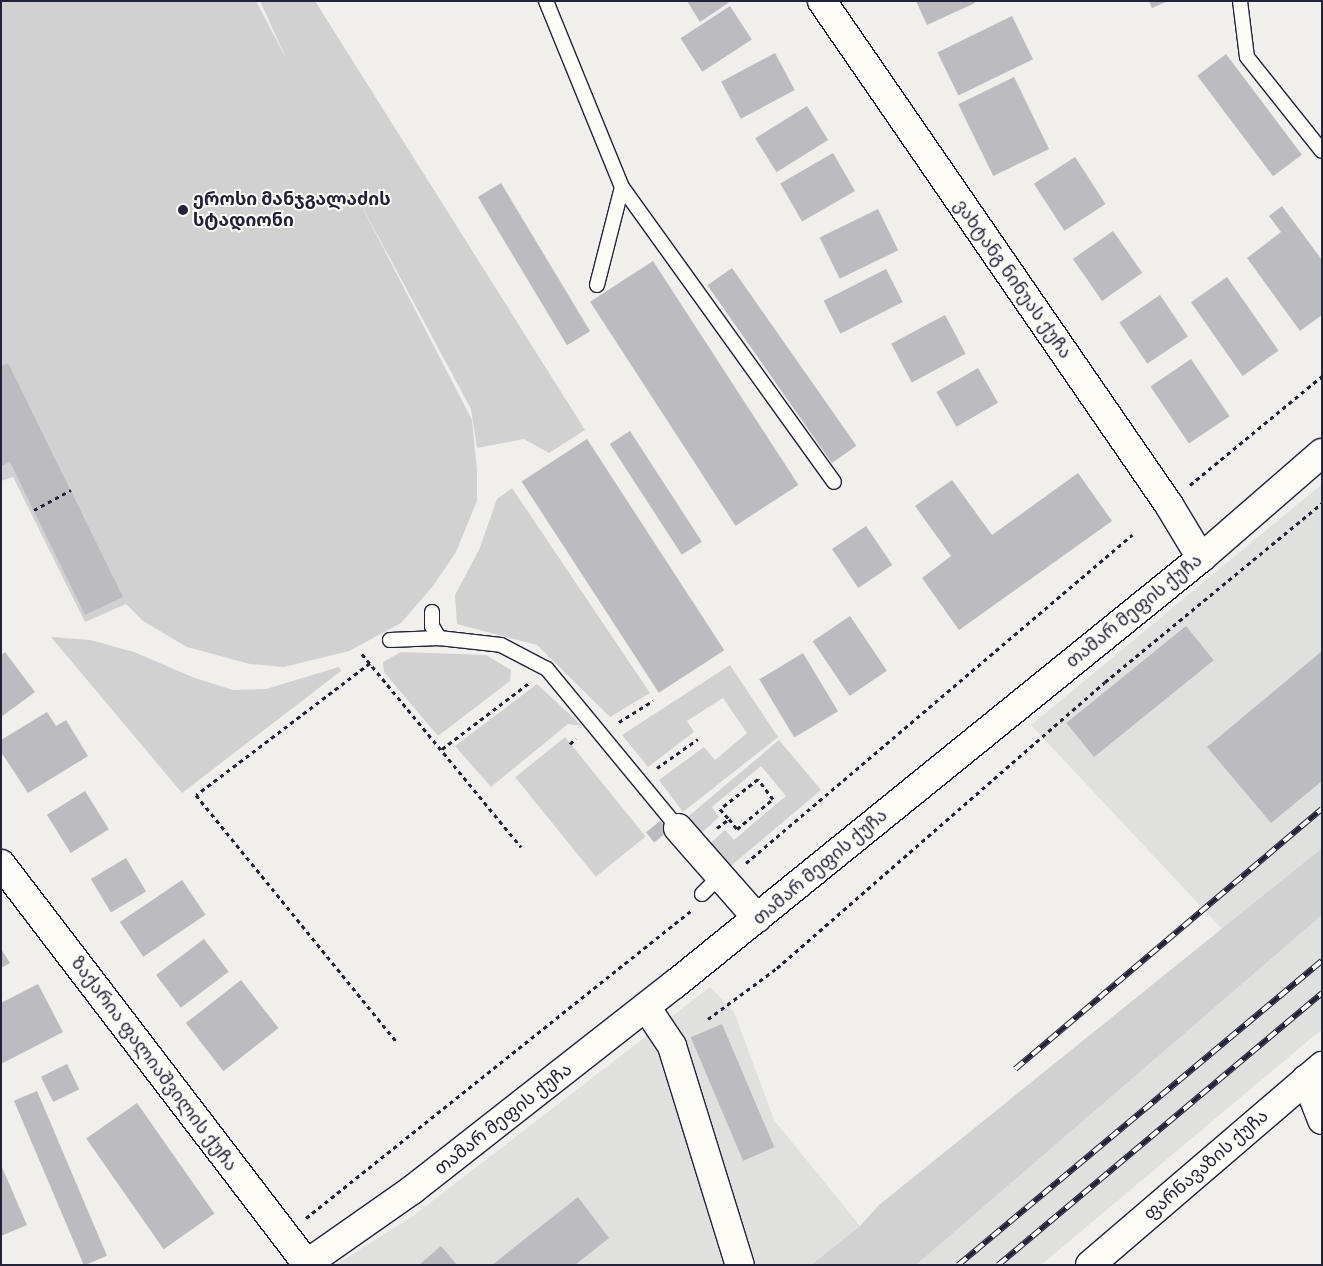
<!DOCTYPE html>
<html>
<head>
<meta charset="utf-8">
<style>
	body { margin:0 }
	#map { position:relative; width:1323px; height:1266px; overflow:hidden; background:#f0efec; font-family:Itim,"Noto Sans Georgian",sans-serif }
	div>[style] { position:absolute }
	[style*='--x'] { left:calc(var(--x)*1px); top:calc(var(--y)*1px); width:calc(var(--w)*1px); rotate:calc(var(--a)*1deg) }
	.built>* { inset:0; background:#e0e0df }
	.green>* { inset:0; background:#d2d1d1; transform-origin:0 0 }
	.building>* { inset:0; background:#bcbcc0; transform-origin:0 0 }
	.path>* { height:3px; margin-top:-1.5px; transform-origin:0; background:repeating-linear-gradient(90deg,#22223b 0 4px,transparent 0 8px) }
	.roads { filter:drop-shadow(1px 0 #22223b) drop-shadow(-1px 0 #22223b) drop-shadow(0 1px #22223b) drop-shadow(0 -1px #22223b) }
	.service>* { height:14px; margin:-7px; padding:0 7px; transform-origin:7px; border-radius:7px; background:#fdfcf7 }
	.minor>* { height:28px; margin:-14px; padding:0 14px; transform-origin:14px; border-radius:14px; background:#fdfcf7 }
	.tertiary>* { height:28px; margin:-14px; padding:0 14px; transform-origin:14px; border-radius:14px; background:#fdfcf7 }
	.secondary>* { height:28px; margin:-14px; padding:0 14px; transform-origin:14px; border-radius:14px; background:#fdfcf7 }
	.rail>* { height:5.5px; margin-top:-2.75px; transform-origin:0; background:repeating-linear-gradient(90deg,#fdfcf7 0 11px,#22223b 0 22px); box-sizing:border-box; border-block:1px solid #22223b }
	.dots>* { width:14px; height:14px; translate:-50% -50%; box-sizing:border-box; border:2px solid #fdfcf7; border-radius:50% }
	span { translate:-50% -50%; white-space:nowrap; text-align:center; line-height:1.15; -webkit-text-stroke:4px #fdfcf7; paint-order:stroke }
	.poi-label { font-size:18px; color:#22223b; font-weight:700 }
	.left { translate:0 -50%; text-align:left }
	.street-label { font-size:18px; color:#22223b }
	.frame { position:absolute; inset:0; border:2px solid #22223b; pointer-events:none }
</style>
</head>
<body>
<div id="map">
	<div class="built">
		<i style="clip-path:polygon(1322px 484px,1322px 848px,1222px 929px,1031px 725px)"></i>
		<i style="clip-path:polygon(1322px 915px,1322px 1029px,1041px 1265px,916px 1265px)"></i>
		<i style="clip-path:polygon(710px 987px,734px 1012px,774px 1120px,860px 1226px,811px 1265px,335px 1265px,413px 1216px)"></i>
	</div>
	<div class="green">
		<i style="clip-path:polygon(1px 1px,256px 1px,287px 60px,260px 1px,315px 1px,585px 430px,549px 453px,524px 439px,477px 448px,471px 409px,357px 197px,472px 420px,477px 470px,477px 501px,456px 552px,433px 586px,401px 623px,349px 651px,284px 667px,250px 664px,187px 647px,143px 621px,126px 604px,85px 622px,13px 477px,1px 481px)"></i>
		<i style="clip-path:polygon(512px 488px,650px 693px,610px 717px,537px 645px,457px 624px,455px 595px,479px 550px,497px 499px)"></i>
		<i style="clip-path:polygon(51px 637px,90px 640px,134px 652px,195px 678px,233px 690px,266px 689px,339px 667px,341px 671px,182px 793px)"></i>
		<i style="clip-path:polygon(401px 652px,486px 655px,511px 670px,510px 681px,438px 736px,384px 672px,383px 662px)"></i>
		<i style="clip-path:polygon(730px 665px,778px 737px,683px 812px,659px 780px,704px 747px,715px 760px,747px 733px,723px 698px,687px 721px,694px 732px,648px 767px,622px 735px)"></i>
		<i style="clip-path:polygon(537px 684px,582px 726px,568px 724px,491px 787px,455px 746px)"></i>
		<i style="left:565px;top:737px;width:128px;height:64px;rotate:51deg"></i>
		<i style="clip-path:polygon(779px 740px,821px 790px,726px 870px,706px 847px,725px 830px,734px 840px,786px 796px,761px 766px,712px 807px,719px 817px,698px 836px,684px 820px)"></i>
		<i style="clip-path:polygon(1322px 848px,1322px 915px,916px 1265px,811px 1265px,860px 1226px,879px 1205px)"></i>
	</div>
	<div class="building">
		<i style="clip-path:polygon(687px 1px,731px 1px,700px 22px)"></i>
		<i style="clip-path:polygon(916px 1px,974px 1px,975px 3px,927px 25px)"></i>
		<i style="clip-path:polygon(1149px 1px,1168px 1px,1152px 8px)"></i>
		<i style="left:730px;top:6px;width:40px;height:59px;rotate:57deg"></i>
		<i style="left:1012px;top:16px;width:48px;height:83px;rotate:64deg"></i>
		<i style="left:775px;top:53px;width:42px;height:61px;rotate:62deg"></i>
		<i style="left:1226px;top:54px;width:126px;height:36px;rotate:53deg"></i>
		<i style="left:1014px;top:77px;width:80px;height:62px;rotate:64deg"></i>
		<i style="left:807px;top:106px;width:40px;height:61px;rotate:58deg"></i>
		<i style="left:833px;top:153px;width:44px;height:61px;rotate:60deg"></i>
		<i style="left:1075px;top:157px;width:56px;height:49px;rotate:57deg"></i>
		<i style="left:501px;top:183px;width:173px;height:27px;rotate:59deg"></i>
		<i style="clip-path:polygon(1282px 206px,1322px 260px,1322px 315px,1300px 331px,1247px 258px,1281px 232px,1269px 216px)"></i>
		<i style="left:878px;top:209px;width:46px;height:65px;rotate:64deg"></i>
		<i style="left:1113px;top:231px;width:51px;height:49px;rotate:55deg"></i>
		<i style="left:653px;top:261px;width:267px;height:75px;rotate:57deg"></i>
		<i style="left:732px;top:268px;width:217px;height:30px;rotate:55deg"></i>
		<i style="left:886px;top:269px;width:37px;height:70px;rotate:63deg"></i>
		<i style="left:1227px;top:277px;width:90px;height:44px;rotate:55deg"></i>
		<i style="left:1160px;top:295px;width:50px;height:49px;rotate:56deg"></i>
		<i style="left:945px;top:315px;width:44px;height:61px;rotate:62deg"></i>
		<i style="left:1191px;top:359px;width:69px;height:49px;rotate:56deg"></i>
		<i style="clip-path:polygon(8px 363px,123px 597px,85px 615px,10px 462px,1px 466px,1px 366px)"></i>
		<i style="left:978px;top:368px;width:40px;height:48px;rotate:60deg"></i>
		<i style="left:630px;top:431px;width:132px;height:24px;rotate:57deg"></i>
		<i style="left:587px;top:439px;width:252px;height:78px;rotate:57deg"></i>
		<i style="clip-path:polygon(1078px 473px,1112px 521px,959px 630px,922px 578px,951px 556px,915px 506px,952px 480px,992px 535px)"></i>
		<i style="left:866px;top:526px;width:47px;height:41px;rotate:56deg"></i>
		<i style="left:850px;top:616px;width:66px;height:45px;rotate:56deg"></i>
		<i style="left:1186px;top:626px;width:44px;height:154px;rotate:51deg"></i>
		<i style="clip-path:polygon(1322px 651px,1322px 781px,1271px 823px,1207px 747px)"></i>
		<i style="clip-path:polygon(5px 652px,35px 692px,1px 717px,1px 655px)"></i>
		<i style="left:803px;top:653px;width:68px;height:51px;rotate:59deg"></i>
		<i style="clip-path:polygon(47px 712px,56px 726px,66px 720px,88px 756px,28px 793px,1px 752px,1px 740px)"></i>
		<i style="left:85px;top:791px;width:45px;height:45px;rotate:58deg"></i>
		<i style="left:660px;top:821px;width:13px;height:18px;rotate:51deg"></i>
		<i style="left:126px;top:858px;width:39px;height:41px;rotate:59deg"></i>
		<i style="left:182px;top:880px;width:42px;height:75px;rotate:56deg"></i>
		<i style="left:204px;top:939px;width:41px;height:60px;rotate:53deg"></i>
		<i style="clip-path:polygon(1px 949px,10px 963px,1px 968px)"></i>
		<i style="left:241px;top:980px;width:61px;height:70px;rotate:52deg"></i>
		<i style="clip-path:polygon(38px 984px,63px 1032px,1px 1064px,1px 1003px)"></i>
		<i style="left:722px;top:1024px;width:134px;height:34px;rotate:67deg"></i>
		<i style="left:67px;top:1064px;width:28px;height:29px;rotate:64deg"></i>
		<i style="left:37px;top:1091px;width:179px;height:25px;rotate:67deg"></i>
		<i style="left:137px;top:1103px;width:135px;height:62px;rotate:55deg"></i>
		<i style="clip-path:polygon(1px 1165px,27px 1225px,1px 1236px)"></i>
		<i style="clip-path:polygon(578px 1197px,609px 1238px,575px 1265px,492px 1265px)"></i>
		<i style="clip-path:polygon(441px 1246px,457px 1265px,419px 1265px)"></i>
	</div>
	<div class="path">
		<i style="--x:1190;--y:485;--w:171;--a:-39.5"></i>
		<i style="--x:34;--y:510;--w:42;--a:-28.4"></i>
		<i style="--x:362;--y:654;--w:250;--a:50.5"></i>
		<i style="--x:370;--y:663;--w:218;--a:142.8"></i>
		<i style="--x:196;--y:795;--w:317;--a:50.9"></i>
		<i style="--x:619;--y:722;--w:40;--a:-32"></i>
		<i style="--x:570;--y:744;--w:8;--a:-45"></i>
		<i style="--x:442;--y:749;--w:109;--a:-37.2"></i>
		<i style="--x:657;--y:768;--w:50;--a:-35.3"></i>
		<i style="--x:717;--y:828;--w:15;--a:-37"></i>
		<i style="--x:729;--y:819;--w:13;--a:51"></i>
		<i style="--x:737;--y:829;--w:47;--a:-39.8"></i>
		<i style="--x:773;--y:799;--w:25;--a:-127"></i>
		<i style="--x:758;--y:779;--w:48;--a:141.7"></i>
		<i style="--x:720;--y:809;--w:13;--a:48"></i>
		<i style="--x:746;--y:863;--w:507;--a:-40.36"></i>
		<i style="--x:708;--y:1019;--w:86;--a:-36.5"></i>
		<i style="--x:777;--y:968;--w:435;--a:-41.1"></i>
		<i style="--x:1105;--y:682;--w:281;--a:-39.5"></i>
		<i style="--x:306;--y:1218;--w:492;--a:-38.6"></i>
	</div>
	<div class="roads">
		<div class="service">
			<i style="--x:546;--y:1;--w:201;--a:67.8"></i>
			<i style="--x:622;--y:187;--w:363;--a:54.3"></i>
			<i style="--x:1240;--y:1;--w:56;--a:82.9"></i>
			<i style="--x:1247;--y:57;--w:120;--a:51.4"></i>
			<i style="--x:597;--y:285;--w:101;--a:-75.7"></i>
			<i style="--x:432;--y:612;--w:14;--a:90"></i>
			<i style="--x:432;--y:626;--w:14;--a:60"></i>
			<i style="--x:439;--y:638;--w:62;--a:6.4"></i>
			<i style="--x:501;--y:645;--w:52;--a:27.6"></i>
			<i style="--x:547;--y:669;--w:206;--a:50.5"></i>
			<i style="--x:390;--y:640;--w:49;--a:-2.3"></i>
			<i style="--x:702;--y:894;--w:27;--a:-45"></i>
		</div>
		<div class="minor">
			<i style="--x:822;--y:1;--w:612;--a:55.45"></i>
			<i style="--x:1169;--y:505;--w:62;--a:58.9"></i>
			<i style="--x:678;--y:828;--w:120;--a:48.7"></i>
			<i style="--x:1;--y:864;--w:504;--a:52.58"></i>
			<i style="--x:1306;--y:1079;--w:44;--a:68.7"></i>
		</div>
		<div class="tertiary">
			<i style="--x:646;--y:1007;--w:47;--a:56.3"></i>
			<i style="--x:672;--y:1046;--w:229;--a:72.8"></i>
			<i style="--x:1090;--y:1265;--w:306;--a:-40.6"></i>
		</div>
		<div class="secondary">
			<i style="--x:305;--y:1265;--w:131;--a:-35"></i>
			<i style="--x:412;--y:1190;--w:334;--a:-38.1"></i>
			<i style="--x:675;--y:984;--w:677;--a:-39"></i>
			<i style="--x:1201;--y:558;--w:160;--a:-41"></i>
		</div>
	</div>
	<div class="rail">
		<i style="--x:1015;--y:1069;--w:402;--a:-40.3"></i>
		<i style="--x:958;--y:1265;--w:474;--a:-39.9"></i>
		<i style="--x:998;--y:1265;--w:423;--a:-40"></i>
	</div>
	<div class="dots">
		<i style="left:183px;top:210px;background:#22223b"></i>
	</div>
	<div class="poi-label">
		<span class="left" style="left:193px;top:210px">ეროსი მანჯგალაძის<br>სტადიონი</span>
	</div>
	<div class="street-label">
		<span style="left:1013px;top:279px;rotate:55deg">ვახტანგ ნინუას ქუჩა</span>
		<span style="left:1134px;top:611px;rotate:-39deg">თამარ მეფის ქუჩა</span>
		<span style="left:820px;top:867px;rotate:-40deg">თამარ მეფის ქუჩა</span>
		<span style="left:154px;top:1064px;rotate:53deg">ზაქარია ფალიაშვილის ქუჩა</span>
		<span style="left:503px;top:1119px;rotate:-38deg">თამარ მეფის ქუჩა</span>
		<span style="left:1206px;top:1165px;rotate:-41deg">ფარნავაზის ქუჩა</span>
	</div>
	<div class="frame"></div>
</div>
</body>
</html>
